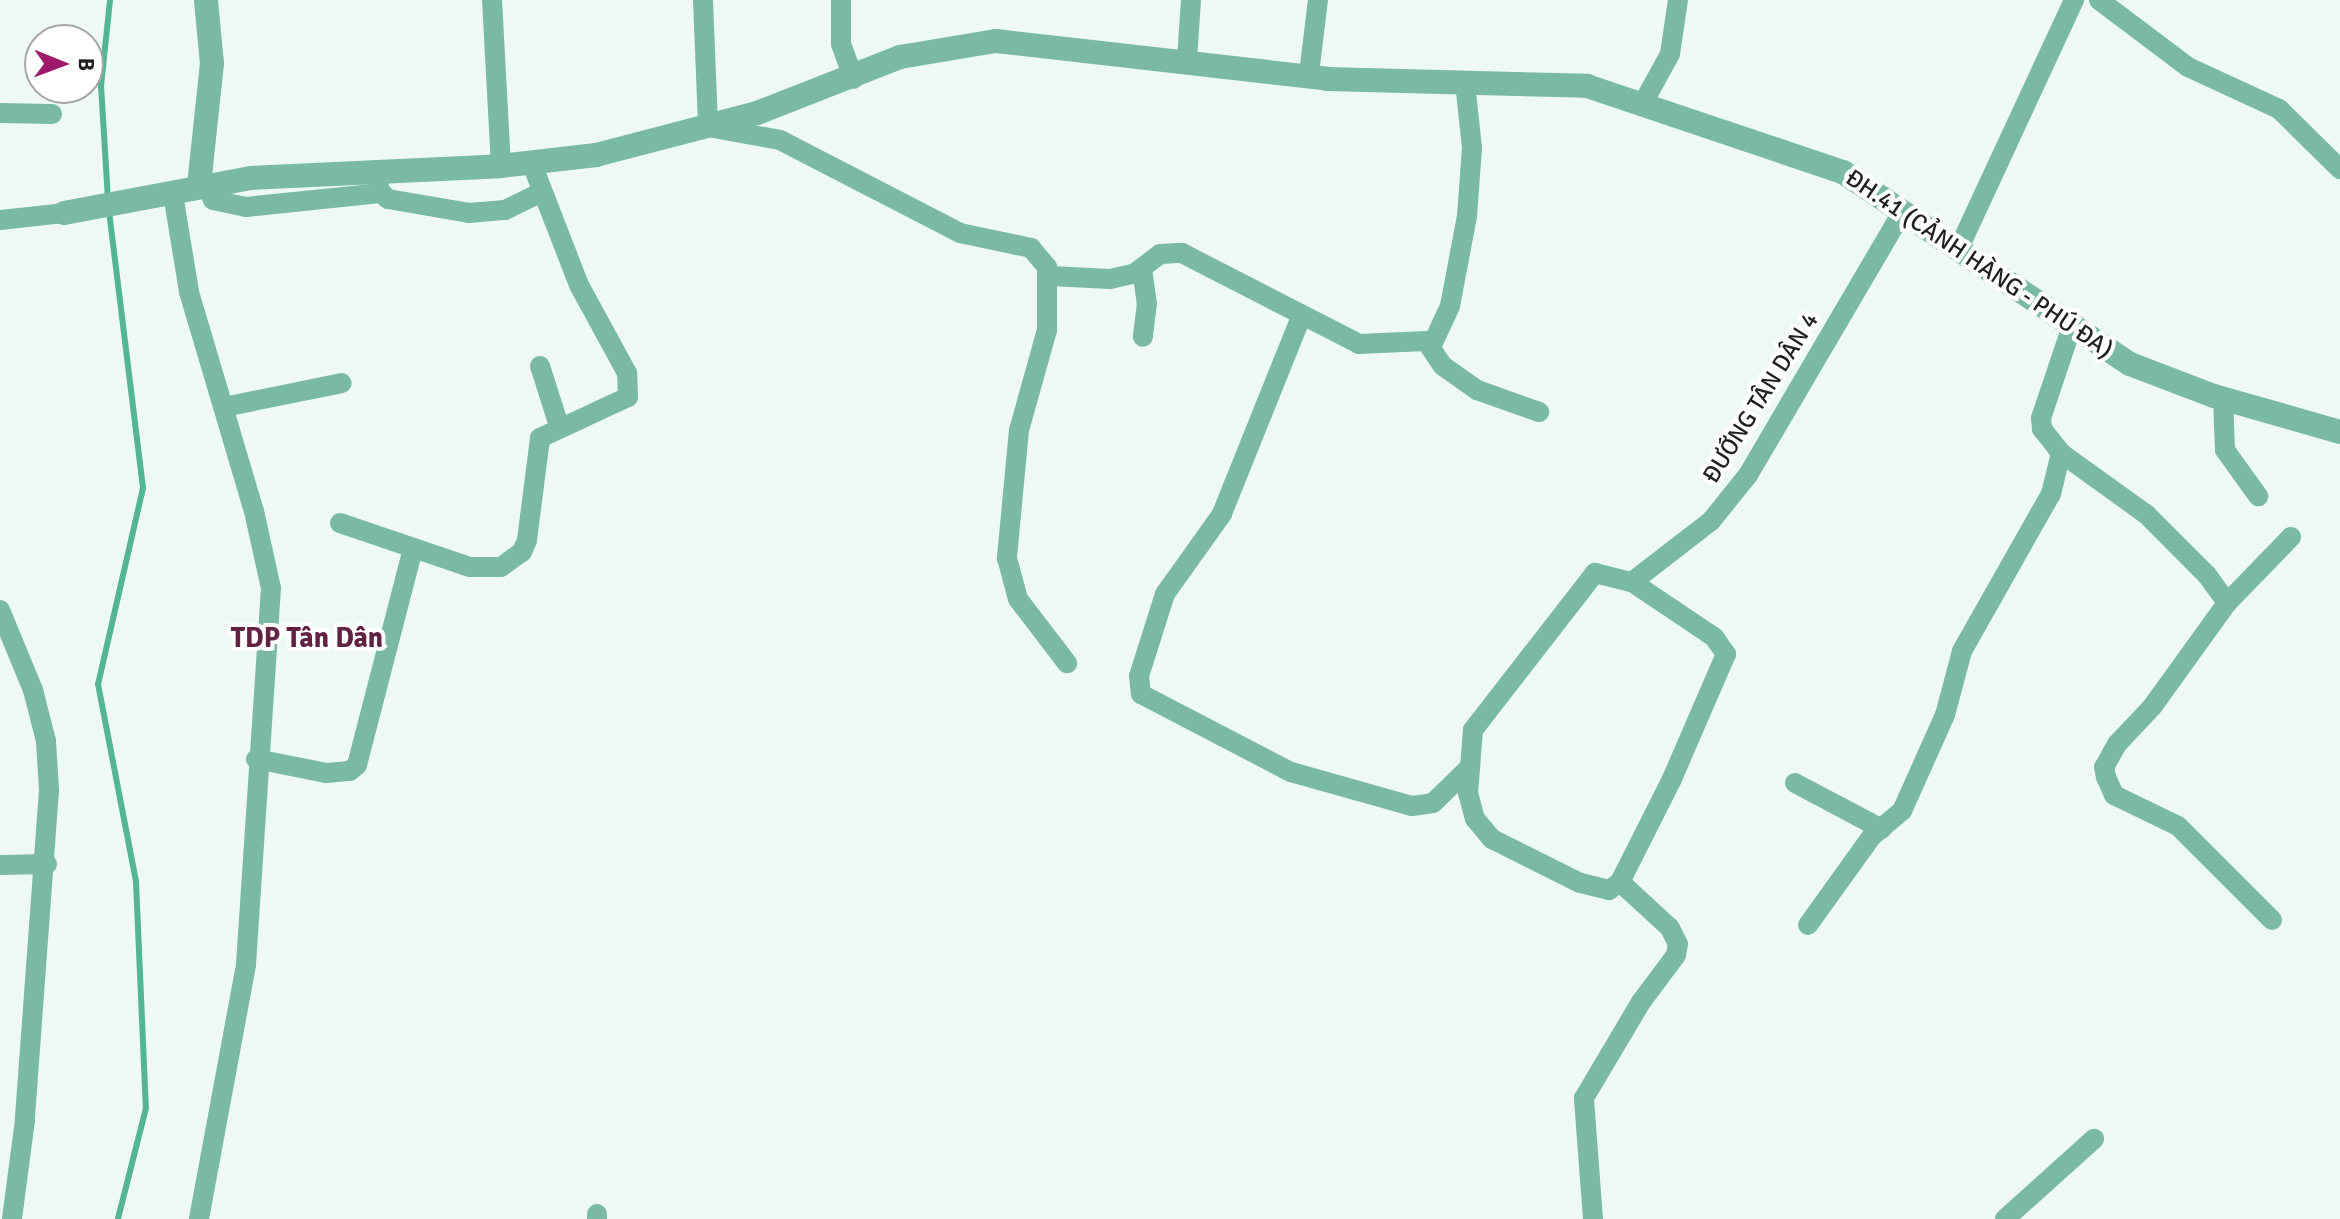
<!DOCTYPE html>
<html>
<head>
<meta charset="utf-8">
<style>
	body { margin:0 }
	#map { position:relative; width:2340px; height:1219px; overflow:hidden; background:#eef9f4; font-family:Signika,sans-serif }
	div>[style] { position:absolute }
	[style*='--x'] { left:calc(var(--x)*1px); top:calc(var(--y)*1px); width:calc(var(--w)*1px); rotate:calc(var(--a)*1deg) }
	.stream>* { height:6px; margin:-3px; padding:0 3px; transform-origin:3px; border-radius:3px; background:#54b596 }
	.minor>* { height:20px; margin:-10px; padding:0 10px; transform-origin:10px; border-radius:10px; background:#7abaa3 }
	.tertiary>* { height:24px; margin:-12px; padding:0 12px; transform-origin:12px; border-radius:12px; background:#7abaa3 }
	span { translate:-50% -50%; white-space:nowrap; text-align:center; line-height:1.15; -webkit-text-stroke:8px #fff; paint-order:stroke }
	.street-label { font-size:24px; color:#1d211f }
	.quarter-label { font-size:28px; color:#612244; font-weight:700 }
	.north { position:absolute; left:24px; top:24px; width:80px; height:80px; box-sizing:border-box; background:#fff; border:2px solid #a5a6a5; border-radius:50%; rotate:91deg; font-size:22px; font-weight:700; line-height:32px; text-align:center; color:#1d211f }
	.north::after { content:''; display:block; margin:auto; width:28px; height:36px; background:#9e196a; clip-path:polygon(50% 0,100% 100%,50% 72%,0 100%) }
</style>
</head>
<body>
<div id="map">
	<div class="stream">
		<i style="--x:108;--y:200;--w:114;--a:-93.5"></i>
		<i style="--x:101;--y:86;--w:86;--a:-84"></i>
		<i style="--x:109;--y:211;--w:279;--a:83"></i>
		<i style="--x:143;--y:488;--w:201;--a:102.9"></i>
		<i style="--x:98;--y:684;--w:202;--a:79.1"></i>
		<i style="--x:136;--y:882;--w:226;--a:87.5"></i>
		<i style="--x:146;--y:1108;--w:114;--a:104.2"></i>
	</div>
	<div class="minor">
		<i style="--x:492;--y:0;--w:166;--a:86.9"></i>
		<i style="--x:703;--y:0;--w:127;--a:87.7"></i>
		<i style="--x:708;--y:127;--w:73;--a:10.2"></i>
		<i style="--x:780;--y:140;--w:203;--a:27.3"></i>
		<i style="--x:960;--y:233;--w:73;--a:11.9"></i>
		<i style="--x:1031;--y:248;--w:25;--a:50"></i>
		<i style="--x:1047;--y:267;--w:63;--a:90"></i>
		<i style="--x:1047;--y:330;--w:104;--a:105.6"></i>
		<i style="--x:1019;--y:430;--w:129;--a:95.4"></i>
		<i style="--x:1007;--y:558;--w:42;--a:75"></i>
		<i style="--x:1018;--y:599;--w:81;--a:52.6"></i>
		<i style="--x:841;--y:0;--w:44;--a:90"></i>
		<i style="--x:841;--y:44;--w:37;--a:70"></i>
		<i style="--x:2099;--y:0;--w:111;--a:37"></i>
		<i style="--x:2188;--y:67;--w:100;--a:24.8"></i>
		<i style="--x:2279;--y:109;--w:86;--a:44.5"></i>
		<i style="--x:1187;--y:59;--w:59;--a:-86.1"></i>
		<i style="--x:1309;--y:74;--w:75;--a:-83.1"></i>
		<i style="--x:1643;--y:103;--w:56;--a:-61.1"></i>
		<i style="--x:1670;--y:54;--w:55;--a:-81.6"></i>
		<i style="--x:0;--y:113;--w:52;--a:1.1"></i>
		<i style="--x:378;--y:172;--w:19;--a:87"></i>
		<i style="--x:379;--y:191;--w:12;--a:42"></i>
		<i style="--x:388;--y:199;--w:82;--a:9.8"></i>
		<i style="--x:469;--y:213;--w:36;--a:-5"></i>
		<i style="--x:505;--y:210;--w:41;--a:-25.9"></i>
		<i style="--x:207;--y:185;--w:16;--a:68"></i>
		<i style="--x:213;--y:200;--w:34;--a:12"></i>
		<i style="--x:246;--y:207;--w:137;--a:-5.9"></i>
		<i style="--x:173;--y:194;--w:99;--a:80.7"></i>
		<i style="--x:189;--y:292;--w:228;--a:73.5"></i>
		<i style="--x:254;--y:511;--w:79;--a:77.6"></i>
		<i style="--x:271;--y:588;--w:378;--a:93.8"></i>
		<i style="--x:246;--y:965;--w:258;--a:100.5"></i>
		<i style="--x:0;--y:220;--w:64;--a:-6.2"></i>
		<i style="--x:1958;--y:250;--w:276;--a:-65.1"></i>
		<i style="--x:1142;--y:269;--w:34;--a:82"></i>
		<i style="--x:1147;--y:303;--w:34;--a:97"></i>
		<i style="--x:1051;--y:276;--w:59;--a:2.9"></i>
		<i style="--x:1110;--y:279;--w:26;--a:-13"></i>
		<i style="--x:1135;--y:273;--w:31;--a:-37"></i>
		<i style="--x:1160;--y:254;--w:22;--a:-3"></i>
		<i style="--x:1182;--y:253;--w:199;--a:27.2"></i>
		<i style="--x:1359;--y:344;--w:67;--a:-2.6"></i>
		<i style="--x:1426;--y:341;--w:30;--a:56"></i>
		<i style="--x:1443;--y:366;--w:42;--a:35.2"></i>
		<i style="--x:1477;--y:390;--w:66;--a:19.5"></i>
		<i style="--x:1301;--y:317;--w:212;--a:111.9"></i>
		<i style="--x:1222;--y:514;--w:98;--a:125.5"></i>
		<i style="--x:1165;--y:594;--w:86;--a:107.6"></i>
		<i style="--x:1139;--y:676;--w:18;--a:84"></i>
		<i style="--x:1141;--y:694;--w:169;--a:27.5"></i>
		<i style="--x:1291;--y:772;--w:126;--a:15.7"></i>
		<i style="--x:1412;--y:806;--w:21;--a:-8"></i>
		<i style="--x:1433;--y:803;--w:52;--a:-44.2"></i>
		<i style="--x:1432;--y:345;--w:43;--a:-65.2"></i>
		<i style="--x:1450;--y:306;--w:92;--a:-79.3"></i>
		<i style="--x:1467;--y:216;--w:68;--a:-85.8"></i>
		<i style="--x:1472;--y:148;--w:66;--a:-96.1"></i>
		<i style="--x:540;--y:366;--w:63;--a:72.4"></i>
		<i style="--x:2223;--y:398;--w:52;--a:87.8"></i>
		<i style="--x:2225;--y:450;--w:57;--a:54.3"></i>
		<i style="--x:224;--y:407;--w:120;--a:-11.5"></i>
		<i style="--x:2061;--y:453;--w:105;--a:35.7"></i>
		<i style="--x:2146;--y:514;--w:86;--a:45"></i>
		<i style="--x:2207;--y:575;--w:34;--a:54"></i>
		<i style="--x:2227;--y:603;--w:128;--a:125.8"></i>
		<i style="--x:2152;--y:707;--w:51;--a:133.4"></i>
		<i style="--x:2117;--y:744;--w:26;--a:119"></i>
		<i style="--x:2104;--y:767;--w:10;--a:79"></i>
		<i style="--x:2106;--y:777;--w:20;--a:66"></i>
		<i style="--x:2114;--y:795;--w:71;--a:25.8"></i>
		<i style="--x:2178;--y:826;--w:133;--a:45"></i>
		<i style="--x:340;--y:523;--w:137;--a:18.7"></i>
		<i style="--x:470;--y:567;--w:31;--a:0"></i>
		<i style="--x:501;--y:567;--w:26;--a:-36"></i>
		<i style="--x:522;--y:552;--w:13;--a:-67"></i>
		<i style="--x:527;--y:540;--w:103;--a:-82.7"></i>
		<i style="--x:540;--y:438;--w:97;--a:-25"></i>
		<i style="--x:628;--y:397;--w:24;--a:-92"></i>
		<i style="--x:627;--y:373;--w:100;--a:-118.6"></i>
		<i style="--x:579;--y:285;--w:130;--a:-111.2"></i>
		<i style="--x:1595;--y:573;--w:38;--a:14"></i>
		<i style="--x:1632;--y:582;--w:99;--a:33.9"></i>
		<i style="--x:1714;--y:637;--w:21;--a:55"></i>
		<i style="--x:1726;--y:654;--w:136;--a:113.4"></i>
		<i style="--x:1672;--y:779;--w:115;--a:116.8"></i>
		<i style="--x:1620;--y:882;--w:14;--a:144"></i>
		<i style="--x:1609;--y:890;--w:30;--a:-166"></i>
		<i style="--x:1580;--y:883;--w:98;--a:-153.4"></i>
		<i style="--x:1492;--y:839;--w:26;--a:-130"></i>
		<i style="--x:1475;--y:819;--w:27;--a:-105"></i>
		<i style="--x:1468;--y:793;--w:63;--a:-85.5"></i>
		<i style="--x:1473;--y:730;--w:199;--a:-52.2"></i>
		<i style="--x:1632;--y:582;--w:100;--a:-37.7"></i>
		<i style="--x:1711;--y:521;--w:59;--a:-51.2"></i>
		<i style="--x:1748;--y:475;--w:305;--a:-59.6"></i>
		<i style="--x:2227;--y:603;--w:92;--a:-45.9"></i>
		<i style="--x:0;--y:610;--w:87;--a:67.6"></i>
		<i style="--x:33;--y:690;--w:53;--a:75.7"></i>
		<i style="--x:46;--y:741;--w:49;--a:86.5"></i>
		<i style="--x:49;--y:790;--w:331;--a:94.2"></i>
		<i style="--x:25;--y:1120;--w:100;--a:97.5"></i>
		<i style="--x:256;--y:759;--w:71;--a:11.3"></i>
		<i style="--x:326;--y:773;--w:24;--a:-5"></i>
		<i style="--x:350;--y:771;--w:9;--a:-41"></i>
		<i style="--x:357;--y:765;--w:224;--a:-75.5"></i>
		<i style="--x:1795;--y:783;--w:98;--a:27.9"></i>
		<i style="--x:0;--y:865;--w:47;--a:-1.2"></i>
		<i style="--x:1808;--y:925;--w:110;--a:-54.3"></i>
		<i style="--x:1872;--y:836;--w:39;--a:-40"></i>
		<i style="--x:1902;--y:811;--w:105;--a:-65.9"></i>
		<i style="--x:1945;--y:715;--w:66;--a:-75.1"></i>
		<i style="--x:1962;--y:651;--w:180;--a:-60.5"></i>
		<i style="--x:2051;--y:494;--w:42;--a:-76.3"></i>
		<i style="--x:2061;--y:453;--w:31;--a:-128"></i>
		<i style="--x:2042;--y:429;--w:11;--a:-95"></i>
		<i style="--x:2041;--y:418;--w:94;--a:-71.4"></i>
		<i style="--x:597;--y:1219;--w:5;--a:-90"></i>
		<i style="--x:1593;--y:1219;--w:121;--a:-94.3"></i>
		<i style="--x:1584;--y:1098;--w:112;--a:-59.3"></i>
		<i style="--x:1641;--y:1002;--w:59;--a:-53.3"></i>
		<i style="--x:1676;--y:955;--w:11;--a:-80"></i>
		<i style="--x:1678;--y:944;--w:18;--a:-117"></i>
		<i style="--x:1670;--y:928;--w:68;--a:-137.4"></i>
		<i style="--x:2005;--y:1219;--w:120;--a:-42"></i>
	</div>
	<div class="tertiary">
		<i style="--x:199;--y:185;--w:122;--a:-83.9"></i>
		<i style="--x:212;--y:64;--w:64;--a:-95.4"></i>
		<i style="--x:64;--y:213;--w:190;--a:-10.6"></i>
		<i style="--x:251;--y:178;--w:250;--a:-2.7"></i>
		<i style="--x:501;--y:166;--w:96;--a:-6.6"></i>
		<i style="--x:596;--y:155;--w:166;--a:-14.6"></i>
		<i style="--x:757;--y:113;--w:154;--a:-21.4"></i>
		<i style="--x:900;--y:57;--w:97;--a:-9.5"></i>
		<i style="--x:996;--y:41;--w:333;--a:6.5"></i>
		<i style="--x:1327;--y:79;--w:260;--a:1.5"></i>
		<i style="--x:1587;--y:86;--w:270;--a:18.6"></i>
		<i style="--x:1843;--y:172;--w:345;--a:33.8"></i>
		<i style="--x:2130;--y:364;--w:90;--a:20.9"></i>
		<i style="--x:2214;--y:396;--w:131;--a:15.9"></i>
	</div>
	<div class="street-label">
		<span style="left:1979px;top:264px;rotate:34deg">ĐH.41 (CẢNH HÀNG - PHÚ ĐA)</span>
		<span style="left:1761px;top:398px;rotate:-58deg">ĐƯỚNG TÂN DÂN 4</span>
	</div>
	<div class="quarter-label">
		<span style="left:307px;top:638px">TDP Tân Dân</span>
	</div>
	<div class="north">B</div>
</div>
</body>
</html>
